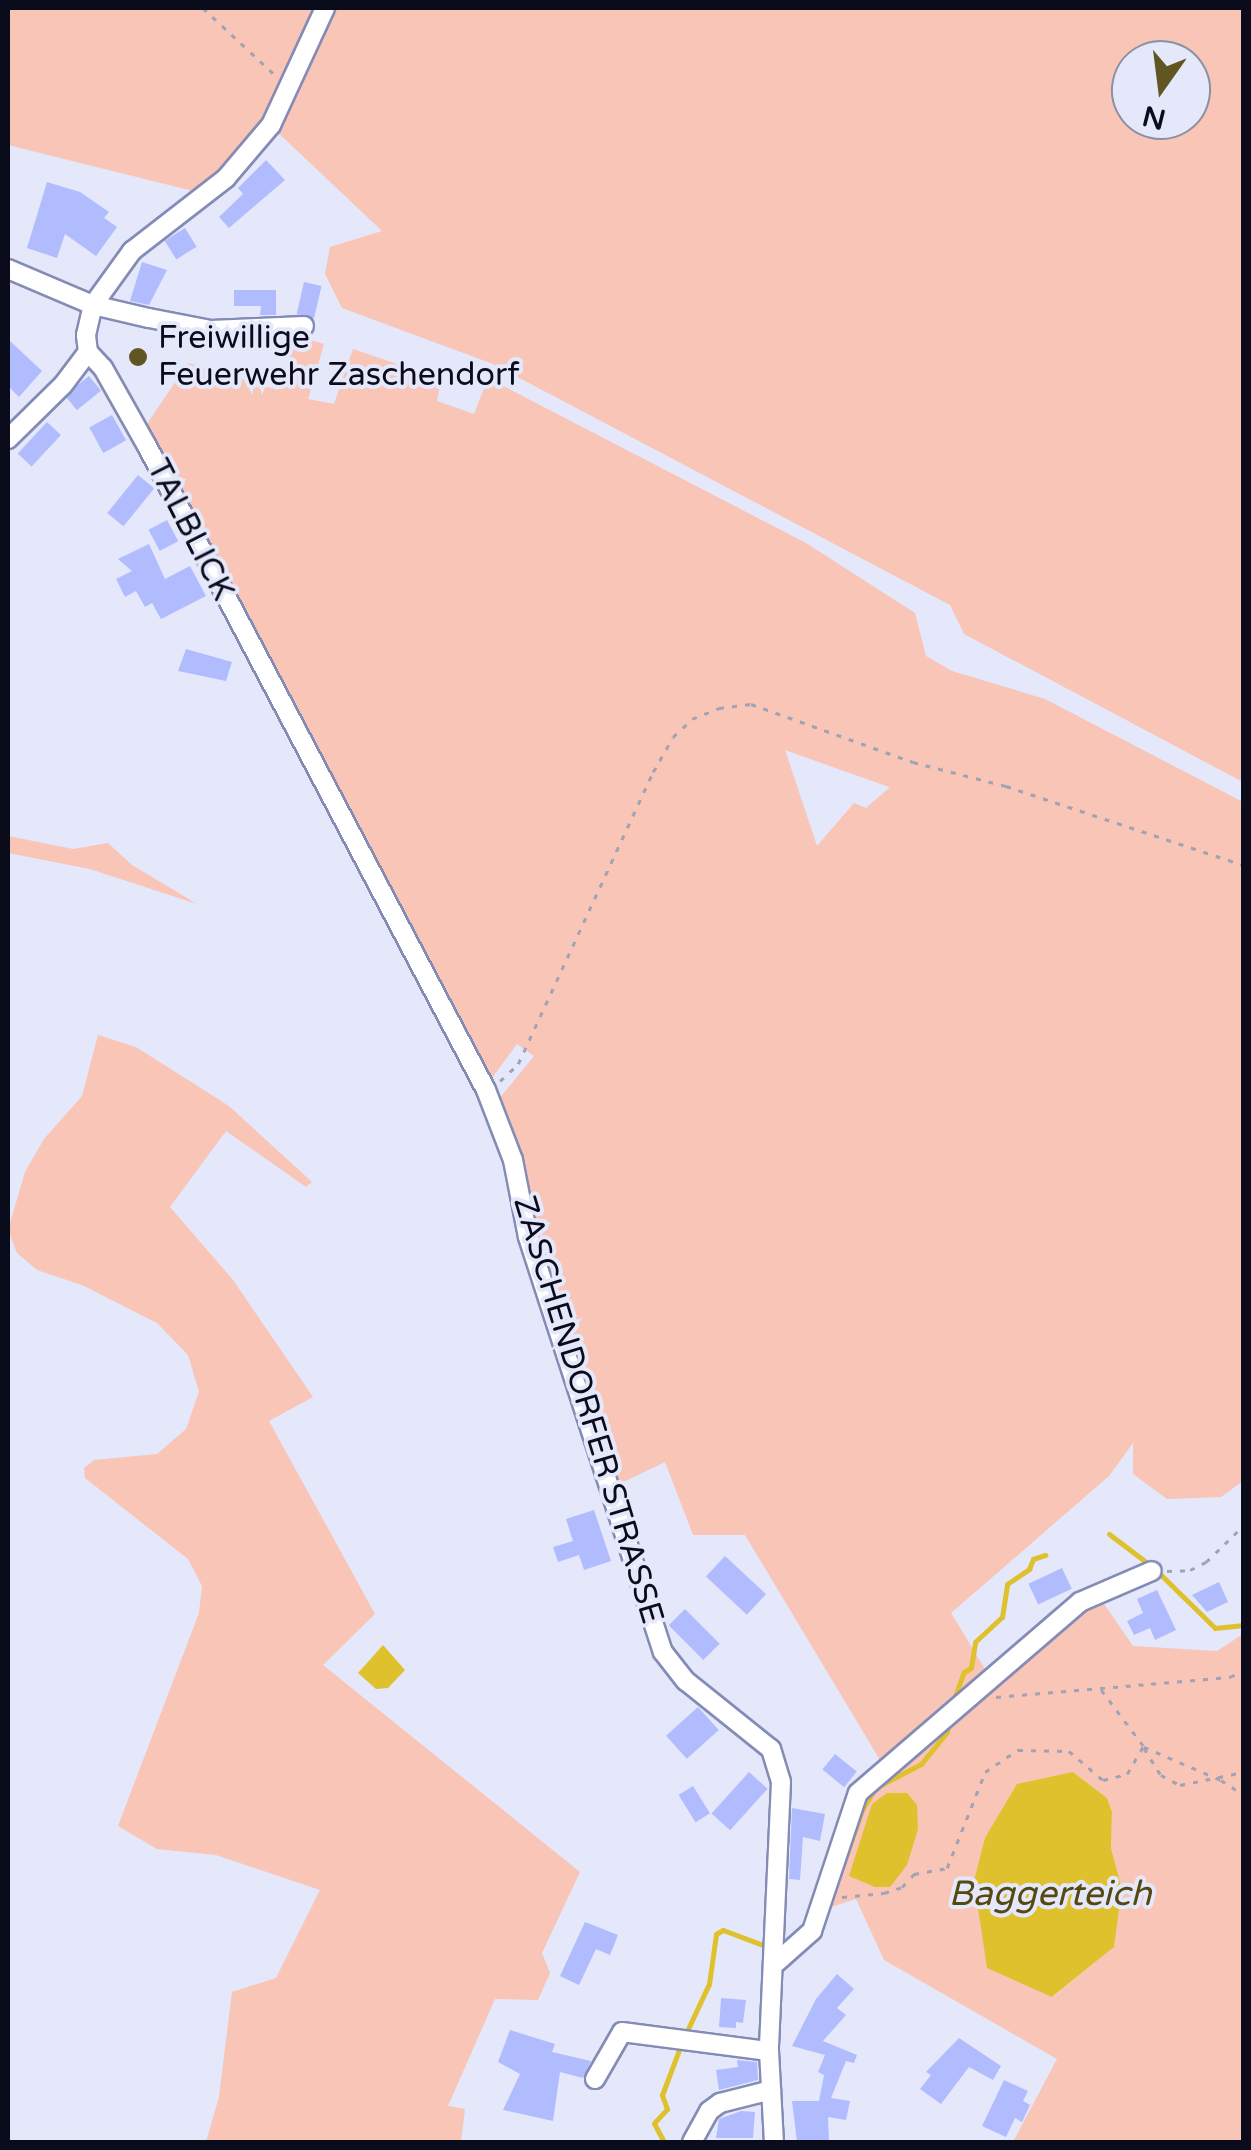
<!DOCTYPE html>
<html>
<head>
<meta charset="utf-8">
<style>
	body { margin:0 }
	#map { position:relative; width:1251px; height:2150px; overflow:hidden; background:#e4e8fa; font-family:"Varela Round",sans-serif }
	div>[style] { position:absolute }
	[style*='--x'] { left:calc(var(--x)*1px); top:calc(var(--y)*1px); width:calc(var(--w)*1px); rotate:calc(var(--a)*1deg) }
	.green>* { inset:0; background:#f8c5b6 }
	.water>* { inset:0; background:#dfc02d }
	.stream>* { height:5px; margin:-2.5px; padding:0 2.5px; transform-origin:2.5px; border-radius:2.5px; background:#dfc02d }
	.building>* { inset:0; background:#b1bcfe; transform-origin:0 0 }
	.path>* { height:2.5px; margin-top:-1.25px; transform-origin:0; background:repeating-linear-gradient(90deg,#a0a3b4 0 5px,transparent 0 13px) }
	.roads { filter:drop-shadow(2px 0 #848cb5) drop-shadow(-2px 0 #848cb5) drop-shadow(0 2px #848cb5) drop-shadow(0 -2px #848cb5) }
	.minor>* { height:18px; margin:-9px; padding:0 9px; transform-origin:9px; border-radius:9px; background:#fff }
	.dots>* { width:28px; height:28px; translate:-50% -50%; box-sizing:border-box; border:5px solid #e4e8fa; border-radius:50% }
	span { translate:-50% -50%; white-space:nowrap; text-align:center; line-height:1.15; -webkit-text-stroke:8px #e4e8fa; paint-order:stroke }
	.poi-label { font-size:32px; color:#0a0c1b }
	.left { translate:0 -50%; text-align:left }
	.street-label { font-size:32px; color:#0a0c1b }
	.water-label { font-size:35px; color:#554810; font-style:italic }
	.frame { position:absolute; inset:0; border:10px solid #0a0c1b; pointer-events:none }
	.north { position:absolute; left:1111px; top:40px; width:100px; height:100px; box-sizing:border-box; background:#e4e8fa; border:2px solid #8d90a1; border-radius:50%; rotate:194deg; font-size:28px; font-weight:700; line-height:40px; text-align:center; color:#0a0c1b }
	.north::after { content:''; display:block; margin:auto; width:35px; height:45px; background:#615522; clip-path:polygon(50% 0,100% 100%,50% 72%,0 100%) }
</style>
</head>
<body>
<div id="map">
	<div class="green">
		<i style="clip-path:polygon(8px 8px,319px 8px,266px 121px,220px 174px,197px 192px,8px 145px)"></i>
		<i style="clip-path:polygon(evenodd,325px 8px,1243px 8px,1243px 782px,964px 634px,950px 605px,493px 364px,342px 308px,325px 274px,330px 247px,382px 231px,271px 126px,325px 8px,1131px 60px,1191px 60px,1191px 120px,1131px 120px,1131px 60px)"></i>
		<i style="clip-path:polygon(evenodd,297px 336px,324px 344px,308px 399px,334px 404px,353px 349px,441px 379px,437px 401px,474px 414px,488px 378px,806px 543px,915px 613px,926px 656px,952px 671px,1045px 699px,1243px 802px,1243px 1481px,1221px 1497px,1167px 1499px,1133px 1474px,1133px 1443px,1109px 1476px,951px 1613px,985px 1669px,880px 1760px,745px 1535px,693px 1535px,665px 1462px,617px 1485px,499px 1099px,534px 1056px,517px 1044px,489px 1082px,145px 427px,188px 363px,278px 390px,297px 336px,785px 750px,889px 787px,889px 788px,866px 808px,854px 803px,817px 846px,785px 750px)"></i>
		<i style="clip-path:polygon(8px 836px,73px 849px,108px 843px,132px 865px,197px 904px,90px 869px,8px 853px)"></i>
		<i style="clip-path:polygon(98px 1035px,136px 1047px,229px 1106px,312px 1182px,306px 1187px,226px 1131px,170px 1207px,233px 1280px,313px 1397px,269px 1421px,375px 1614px,323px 1665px,580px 1872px,542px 1953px,550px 1973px,538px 2000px,495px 1999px,448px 2106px,465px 2109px,461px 2142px,206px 2142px,219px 2097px,232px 1992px,276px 1978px,320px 1890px,216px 1855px,157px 1849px,118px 1826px,199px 1613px,202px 1586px,188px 1559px,85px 1478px,84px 1468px,94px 1460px,157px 1454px,186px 1429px,199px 1392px,188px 1355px,157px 1323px,82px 1285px,37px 1270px,17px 1253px,8px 1230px,25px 1172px,44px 1139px,82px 1096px)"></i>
		<i style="clip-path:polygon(evenodd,1100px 1598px,1133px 1646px,1217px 1651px,1243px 1634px,1243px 2142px,1013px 2142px,1057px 2059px,884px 1960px,856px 1899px,831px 1907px,835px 1877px,862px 1797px,1018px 1654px,1100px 1598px,1073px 1772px,1107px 1798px,1112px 1812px,1111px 1848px,1122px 1889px,1114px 1947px,1053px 1997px,1073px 1772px)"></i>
	</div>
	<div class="water">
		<i style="clip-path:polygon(383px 1645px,405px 1670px,388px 1688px,376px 1689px,358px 1673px)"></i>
		<i style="clip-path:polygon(1073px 1772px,1107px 1798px,1112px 1812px,1111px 1848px,1122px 1889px,1114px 1947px,1052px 1997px,987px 1968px,974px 1881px,985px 1838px,1017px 1784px)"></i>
		<i style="clip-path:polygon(887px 1793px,907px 1793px,917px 1805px,918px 1829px,907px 1865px,890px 1887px,875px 1887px,849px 1876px,872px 1804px)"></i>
	</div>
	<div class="stream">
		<i style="--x:1109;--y:1534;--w:51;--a:37.1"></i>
		<i style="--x:1158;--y:1572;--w:80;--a:44.5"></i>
		<i style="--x:1215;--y:1628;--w:29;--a:-6"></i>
		<i style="--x:951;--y:1707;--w:37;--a:-70"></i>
		<i style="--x:964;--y:1672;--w:8;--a:-30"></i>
		<i style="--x:971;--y:1668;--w:26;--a:-81"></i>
		<i style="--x:975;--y:1642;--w:37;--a:-43"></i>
		<i style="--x:1002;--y:1617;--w:33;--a:-81"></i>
		<i style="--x:1007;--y:1584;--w:27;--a:-34"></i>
		<i style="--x:1029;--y:1569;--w:11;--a:-68"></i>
		<i style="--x:1033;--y:1559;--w:13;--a:-18"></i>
		<i style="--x:839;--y:1876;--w:70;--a:-70.8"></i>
		<i style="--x:862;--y:1810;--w:26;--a:-59"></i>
		<i style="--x:875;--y:1788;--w:52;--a:-27.6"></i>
		<i style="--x:921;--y:1764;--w:41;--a:-50.9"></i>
		<i style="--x:947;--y:1732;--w:10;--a:-79"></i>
		<i style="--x:686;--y:2033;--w:54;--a:-64.9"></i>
		<i style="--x:709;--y:1984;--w:50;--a:-82"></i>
		<i style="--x:716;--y:1934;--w:8;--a:-30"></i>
		<i style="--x:723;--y:1930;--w:43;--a:20.6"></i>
		<i style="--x:664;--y:2142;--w:21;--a:-118"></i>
		<i style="--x:654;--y:2123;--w:19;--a:-47"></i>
		<i style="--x:667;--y:2109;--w:15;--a:-110"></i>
		<i style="--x:662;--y:2095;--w:51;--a:-69.4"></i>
	</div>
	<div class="building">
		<i style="clip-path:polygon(266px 160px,285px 180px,229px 228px,219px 217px,243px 194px,238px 188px)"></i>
		<i style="clip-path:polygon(47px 182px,80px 192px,109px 212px,104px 218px,117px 227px,96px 256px,65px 234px,57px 258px,27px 248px)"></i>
		<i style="left:185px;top:228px;width:22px;height:24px;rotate:58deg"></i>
		<i style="clip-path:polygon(142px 262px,167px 270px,149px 305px,130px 301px)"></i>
		<i style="left:304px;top:282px;width:18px;height:33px;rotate:13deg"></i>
		<i style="clip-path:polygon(234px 290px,276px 290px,276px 315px,260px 315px,261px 306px,234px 306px)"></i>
		<i style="clip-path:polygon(8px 339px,42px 371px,19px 397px,8px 386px)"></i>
		<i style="left:89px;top:376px;width:19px;height:31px;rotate:51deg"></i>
		<i style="left:112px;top:415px;width:29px;height:26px;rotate:61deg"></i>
		<i style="left:47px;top:422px;width:19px;height:43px;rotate:43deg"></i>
		<i style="left:138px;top:475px;width:21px;height:49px;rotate:39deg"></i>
		<i style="left:167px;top:520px;width:24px;height:21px;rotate:62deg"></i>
		<i style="clip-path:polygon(149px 544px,165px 579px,190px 566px,206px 596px,161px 619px,152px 603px,145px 607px,136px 591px,125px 597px,116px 579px,132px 571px,118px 559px)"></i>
		<i style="clip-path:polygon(186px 649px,232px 662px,226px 681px,178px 671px)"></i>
		<i style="clip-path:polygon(594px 1510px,611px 1561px,584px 1570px,579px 1555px,558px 1562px,553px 1547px,573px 1541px,566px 1519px)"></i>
		<i style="left:725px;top:1556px;width:56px;height:28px;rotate:43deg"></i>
		<i style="left:1062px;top:1568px;width:23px;height:37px;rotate:65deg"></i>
		<i style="clip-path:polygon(1219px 1582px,1228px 1602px,1207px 1612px,1192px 1595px)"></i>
		<i style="clip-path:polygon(1157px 1590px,1176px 1630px,1155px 1640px,1150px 1628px,1134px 1635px,1127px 1621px,1143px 1613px,1137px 1599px)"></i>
		<i style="left:685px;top:1609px;width:49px;height:23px;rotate:45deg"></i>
		<i style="left:698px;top:1707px;width:31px;height:43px;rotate:48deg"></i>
		<i style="left:835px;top:1754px;width:28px;height:20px;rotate:39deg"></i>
		<i style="left:749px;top:1772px;width:25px;height:56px;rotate:42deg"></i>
		<i style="left:693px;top:1786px;width:32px;height:17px;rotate:58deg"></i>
		<i style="clip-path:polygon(792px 1808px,825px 1814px,820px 1841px,803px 1837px,800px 1880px,789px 1879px)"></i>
		<i style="clip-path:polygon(585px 1922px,618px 1935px,610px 1955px,596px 1949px,579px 1985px,560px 1976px)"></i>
		<i style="clip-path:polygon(837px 1974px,854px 1989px,837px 2008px,846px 2015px,823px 2041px,857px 2055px,854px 2063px,846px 2061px,831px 2098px,850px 2101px,846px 2120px,828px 2117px,829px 2142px,797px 2142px,792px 2101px,819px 2101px,824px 2075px,818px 2072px,825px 2055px,792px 2046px,816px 1999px)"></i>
		<i style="clip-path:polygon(721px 1998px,746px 2000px,743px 2023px,736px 2022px,736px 2028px,719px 2027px)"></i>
		<i style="clip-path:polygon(510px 2030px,555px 2044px,552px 2052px,591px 2061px,583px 2078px,560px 2072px,553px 2121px,503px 2110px,520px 2074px,498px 2062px)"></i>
		<i style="clip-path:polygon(959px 2038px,1001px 2066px,993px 2080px,969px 2067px,941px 2104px,920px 2089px,931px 2075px,926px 2072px)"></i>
		<i style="clip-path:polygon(737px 2060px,757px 2062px,758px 2080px,719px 2090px,716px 2070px,738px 2067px)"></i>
		<i style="clip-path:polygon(1004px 2080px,1028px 2091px,1023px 2101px,1030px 2105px,1022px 2122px,1015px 2118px,1006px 2137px,982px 2126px)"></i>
		<i style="clip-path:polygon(741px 2111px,755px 2112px,753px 2138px,716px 2138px,719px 2119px)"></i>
	</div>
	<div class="path">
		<i style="--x:203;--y:8;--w:97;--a:42.9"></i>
		<i style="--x:500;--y:1081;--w:25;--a:-43"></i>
		<i style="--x:518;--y:1064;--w:322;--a:-65.2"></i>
		<i style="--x:653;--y:772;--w:40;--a:-60.3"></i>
		<i style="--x:673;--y:737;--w:26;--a:-43"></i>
		<i style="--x:692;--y:719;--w:29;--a:-22"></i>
		<i style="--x:719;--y:708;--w:32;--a:-7"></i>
		<i style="--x:751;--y:704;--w:172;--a:19.7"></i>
		<i style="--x:913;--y:762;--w:96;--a:14.5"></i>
		<i style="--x:1006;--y:786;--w:251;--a:18.4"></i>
		<i style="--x:1167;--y:1571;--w:23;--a:-2"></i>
		<i style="--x:1190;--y:1570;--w:18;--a:-27"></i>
		<i style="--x:1206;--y:1562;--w:53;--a:-44.2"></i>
		<i style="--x:996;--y:1697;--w:235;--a:-4.9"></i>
		<i style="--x:1230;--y:1677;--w:16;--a:-27"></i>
		<i style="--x:1144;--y:1747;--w:84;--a:23.2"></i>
		<i style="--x:1221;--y:1780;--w:27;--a:33"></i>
		<i style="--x:1144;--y:1748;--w:32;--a:58"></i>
		<i style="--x:1161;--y:1775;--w:21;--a:28"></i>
		<i style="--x:1180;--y:1785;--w:65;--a:-11.5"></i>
		<i style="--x:842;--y:1897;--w:42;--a:-5.4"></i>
		<i style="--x:884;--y:1893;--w:19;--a:-18"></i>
		<i style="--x:902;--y:1887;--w:18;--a:-47"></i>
		<i style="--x:914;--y:1874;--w:34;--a:-10"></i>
		<i style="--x:947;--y:1868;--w:103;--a:-68.4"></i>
		<i style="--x:985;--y:1772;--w:40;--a:-34"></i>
		<i style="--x:1018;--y:1750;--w:51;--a:1.1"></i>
		<i style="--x:1069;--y:1751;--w:45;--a:40.5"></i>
		<i style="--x:1103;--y:1780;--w:25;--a:-14"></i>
		<i style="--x:1127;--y:1774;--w:32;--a:-60"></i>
		<i style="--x:1143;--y:1746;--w:75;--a:-126.9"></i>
	</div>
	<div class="roads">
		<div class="minor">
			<i style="--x:8;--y:269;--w:92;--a:23"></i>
			<i style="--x:93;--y:305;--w:57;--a:13.1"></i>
			<i style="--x:149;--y:318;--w:63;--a:11"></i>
			<i style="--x:211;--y:330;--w:93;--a:-2.5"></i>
			<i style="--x:88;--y:352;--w:22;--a:47"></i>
			<i style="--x:103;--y:368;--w:90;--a:60.6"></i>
			<i style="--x:147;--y:446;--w:728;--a:62.24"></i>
			<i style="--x:486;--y:1090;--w:75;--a:68.9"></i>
			<i style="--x:513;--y:1160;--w:78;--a:79"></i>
			<i style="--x:528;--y:1237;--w:436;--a:72"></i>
			<i style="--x:663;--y:1652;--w:37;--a:52"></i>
			<i style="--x:686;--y:1681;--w:109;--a:38.7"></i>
			<i style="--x:771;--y:1749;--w:34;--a:73"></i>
			<i style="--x:781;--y:1782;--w:269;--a:92.6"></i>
			<i style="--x:769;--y:2051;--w:91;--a:86.9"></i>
			<i style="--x:8;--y:439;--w:77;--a:-44.5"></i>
			<i style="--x:63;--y:385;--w:41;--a:-52.9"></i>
			<i style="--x:88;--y:352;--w:17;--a:-97"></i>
			<i style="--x:86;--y:335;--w:31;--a:-77"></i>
			<i style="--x:93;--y:305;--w:67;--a:-54.2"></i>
			<i style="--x:132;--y:251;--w:119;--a:-37.8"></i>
			<i style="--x:226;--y:178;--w:70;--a:-49.7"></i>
			<i style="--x:271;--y:125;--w:129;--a:-65.2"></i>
			<i style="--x:777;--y:1962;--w:47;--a:-41.5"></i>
			<i style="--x:812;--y:1931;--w:145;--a:-71.6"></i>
			<i style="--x:858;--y:1793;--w:293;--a:-40.7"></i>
			<i style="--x:1080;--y:1602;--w:78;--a:-23.3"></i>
			<i style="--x:595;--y:2079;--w:54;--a:-60.1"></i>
			<i style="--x:622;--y:2032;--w:148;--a:7.4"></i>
			<i style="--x:692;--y:2142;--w:35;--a:-61"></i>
			<i style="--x:709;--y:2111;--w:14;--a:-36"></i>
			<i style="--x:720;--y:2103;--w:53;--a:-14.3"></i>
		</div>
	</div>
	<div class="dots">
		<i style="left:138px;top:357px;background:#615522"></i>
	</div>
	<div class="poi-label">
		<span class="left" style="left:158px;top:357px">Freiwillige<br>Feuerwehr Zaschendorf</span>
	</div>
	<div class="street-label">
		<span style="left:190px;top:530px;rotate:63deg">TALBLICK</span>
		<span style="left:588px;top:1410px;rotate:73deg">ZASCHENDORFER STRASSE</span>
	</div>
	<div class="water-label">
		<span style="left:1050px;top:1894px">Baggerteich</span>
	</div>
	<div class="frame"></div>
	<div class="north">N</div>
</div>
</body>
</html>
